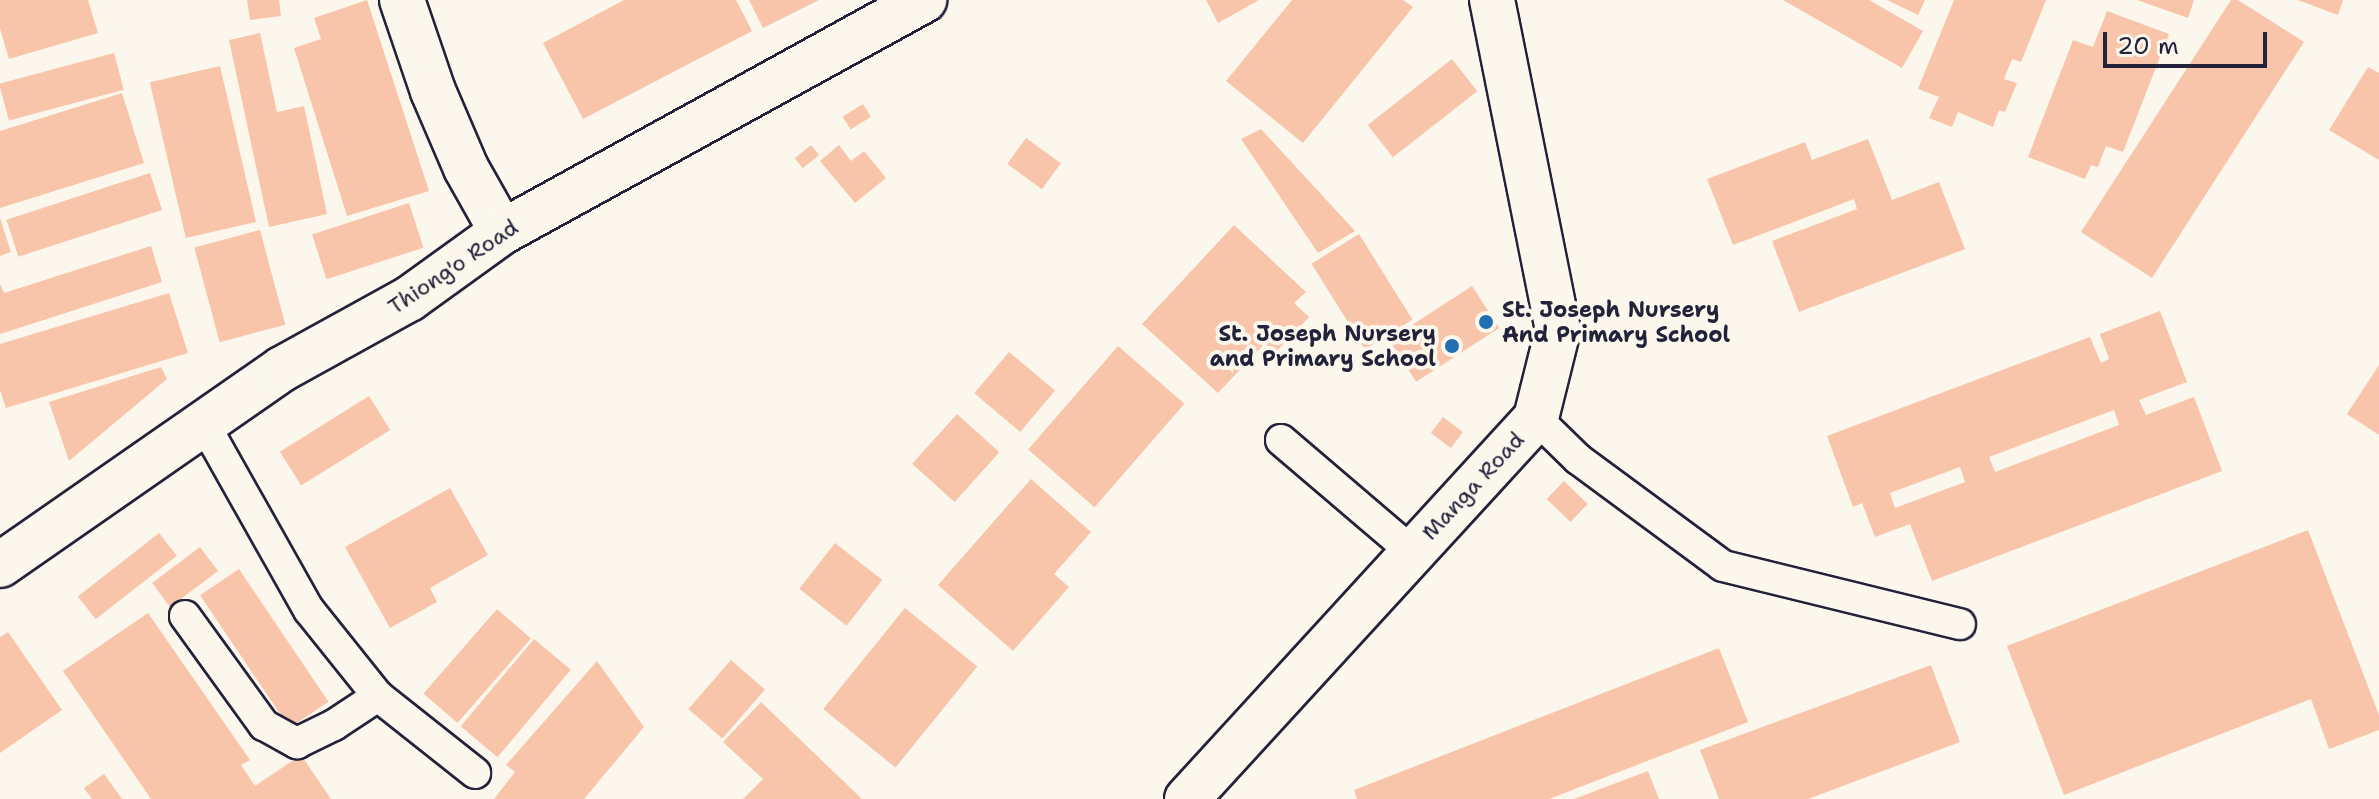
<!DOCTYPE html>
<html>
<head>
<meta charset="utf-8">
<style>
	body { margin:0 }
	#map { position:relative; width:2379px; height:799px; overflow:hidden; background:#fbf7ec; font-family:"Shantell Sans",sans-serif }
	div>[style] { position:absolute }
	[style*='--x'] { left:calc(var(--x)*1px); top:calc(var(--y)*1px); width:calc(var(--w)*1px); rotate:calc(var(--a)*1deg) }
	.building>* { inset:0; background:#f9c5aa; transform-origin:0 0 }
	.roads { filter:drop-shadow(2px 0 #22223b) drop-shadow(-2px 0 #22223b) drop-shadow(0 2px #22223b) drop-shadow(0 -2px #22223b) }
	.lane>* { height:30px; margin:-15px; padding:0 15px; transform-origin:15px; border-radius:15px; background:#fbf7ec }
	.street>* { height:44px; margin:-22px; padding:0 22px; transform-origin:22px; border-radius:22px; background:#fbf7ec }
	.dots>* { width:22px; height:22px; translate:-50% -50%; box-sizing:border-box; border:4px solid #fbf7ec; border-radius:50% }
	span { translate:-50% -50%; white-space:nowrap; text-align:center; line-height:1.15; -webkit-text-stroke:8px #fbf7ec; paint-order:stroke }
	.street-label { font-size:22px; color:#22223b }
	.poi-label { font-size:22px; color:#22223b; font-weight:700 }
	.left { translate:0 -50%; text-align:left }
	.right { translate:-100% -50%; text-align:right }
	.scale { position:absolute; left:2103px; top:32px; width:164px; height:36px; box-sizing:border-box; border:4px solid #22223b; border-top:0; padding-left:10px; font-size:24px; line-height:28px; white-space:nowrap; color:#22223b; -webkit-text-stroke:6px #fbf7ec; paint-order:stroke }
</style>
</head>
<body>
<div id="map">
	<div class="building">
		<i style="clip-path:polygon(0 0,88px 0,98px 33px,9px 59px,0 29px)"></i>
		<i style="clip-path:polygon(247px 0,279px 0,281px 16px,250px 20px)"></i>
		<i style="clip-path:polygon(367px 0,429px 191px,347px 216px,294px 48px,321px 39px,314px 18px)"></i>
		<i style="clip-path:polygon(624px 0,736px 0,752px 31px,583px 119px,543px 43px)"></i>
		<i style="clip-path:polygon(749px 0,819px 0,763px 28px)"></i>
		<i style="clip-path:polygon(1206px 0,1259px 0,1218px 23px)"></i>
		<i style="clip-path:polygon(1292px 0,1403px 0,1413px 7px,1303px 143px,1226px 81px)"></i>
		<i style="clip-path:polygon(1783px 0,1869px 0,1923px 31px,1902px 68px)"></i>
		<i style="clip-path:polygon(1887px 0,1925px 0,1918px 15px)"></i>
		<i style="clip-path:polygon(1954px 0,2046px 0,2021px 62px,2012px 59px,2004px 79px,2017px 83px,2005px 112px,1999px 110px,1993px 127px,1958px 112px,1952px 127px,1929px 118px,1939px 97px,1918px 89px)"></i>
		<i style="clip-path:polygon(2137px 0,2194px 0,2188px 18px)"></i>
		<i style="clip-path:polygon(2231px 0,2238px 0,2304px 42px,2152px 278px,2081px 232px)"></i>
		<i style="clip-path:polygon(2298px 0,2343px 0,2338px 15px)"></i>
		<i style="clip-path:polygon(2107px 11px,2169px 34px,2123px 152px,2106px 146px,2098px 167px,2091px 165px,2085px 179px,2028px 157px,2073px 40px,2093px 47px)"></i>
		<i style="clip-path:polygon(260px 33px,277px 112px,304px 106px,327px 214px,269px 227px,229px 40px)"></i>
		<i style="left:114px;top:53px;width:38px;height:119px;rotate:75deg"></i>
		<i style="left:1452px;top:59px;width:41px;height:107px;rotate:52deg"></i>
		<i style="left:220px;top:66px;width:160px;height:72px;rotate:77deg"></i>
		<i style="clip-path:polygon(2368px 67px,2379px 73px,2379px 160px,2329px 130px)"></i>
		<i style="clip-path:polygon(122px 93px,144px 163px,0 208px,0 131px)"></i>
		<i style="left:863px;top:104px;width:15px;height:24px;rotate:58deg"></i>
		<i style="clip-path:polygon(1261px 129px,1355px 231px,1318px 253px,1241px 139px)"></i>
		<i style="left:1026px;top:138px;width:43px;height:32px;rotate:36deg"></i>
		<i style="clip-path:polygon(1868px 139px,1892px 200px,1939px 182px,1965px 249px,1799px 312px,1772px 241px,1857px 209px,1854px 199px,1733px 245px,1707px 179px,1805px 142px,1812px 160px)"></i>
		<i style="left:811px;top:145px;width:13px;height:21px;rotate:51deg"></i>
		<i style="clip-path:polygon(839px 145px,851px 161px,864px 151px,886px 178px,855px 203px,820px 161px)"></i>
		<i style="left:150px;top:173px;width:39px;height:151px;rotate:72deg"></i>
		<i style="left:409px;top:203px;width:47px;height:102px;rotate:72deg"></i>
		<i style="clip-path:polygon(0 218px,11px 252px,0 256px)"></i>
		<i style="clip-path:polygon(1234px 225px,1306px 292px,1294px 303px,1309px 317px,1275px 353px,1265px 343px,1218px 393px,1142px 324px)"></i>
		<i style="left:260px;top:230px;width:98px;height:68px;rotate:75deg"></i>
		<i style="left:1359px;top:234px;width:101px;height:56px;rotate:58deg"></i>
		<i style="clip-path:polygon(151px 246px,162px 282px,0 334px,0 284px,4px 293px)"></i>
		<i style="left:1472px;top:286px;width:50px;height:99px;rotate:57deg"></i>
		<i style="clip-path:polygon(169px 293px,188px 353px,6px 408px,0 390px,0 344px)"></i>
		<i style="clip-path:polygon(evenodd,2160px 311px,2187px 382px,2139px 400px,2146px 415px,2194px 397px,2222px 471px,1932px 581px,1910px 524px,1875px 537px,1862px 503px,1853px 507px,1827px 436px,2090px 337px,2101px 363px,2109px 359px,2100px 334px,2160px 311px,2114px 410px,2119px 425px,1995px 472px,1989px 457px,2114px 410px,2160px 311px,1960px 467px,1965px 482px,1895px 508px,1890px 493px,1960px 467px)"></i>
		<i style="left:1118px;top:346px;width:88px;height:137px;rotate:41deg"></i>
		<i style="left:1009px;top:352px;width:60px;height:54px;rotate:40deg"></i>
		<i style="clip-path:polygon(2379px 365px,2379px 435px,2347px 414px)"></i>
		<i style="clip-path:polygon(161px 367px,167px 379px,69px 461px,49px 402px)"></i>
		<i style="left:369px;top:396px;width:40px;height:105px;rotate:58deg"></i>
		<i style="left:957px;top:414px;width:57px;height:67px;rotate:42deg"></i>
		<i style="left:1443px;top:417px;width:25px;height:20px;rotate:37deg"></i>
		<i style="clip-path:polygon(1031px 479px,1091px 532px,1054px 574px,1069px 587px,1013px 651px,938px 585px)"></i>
		<i style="left:1564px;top:481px;width:33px;height:25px;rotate:44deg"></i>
		<i style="clip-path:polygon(450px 488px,488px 555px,430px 588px,437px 602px,390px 628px,345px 547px)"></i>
		<i style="clip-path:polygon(2308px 530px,2379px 715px,2379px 730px,2329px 749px,2311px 699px,2064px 795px,2007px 646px)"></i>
		<i style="left:159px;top:533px;width:29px;height:103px;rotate:52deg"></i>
		<i style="left:835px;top:543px;width:60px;height:58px;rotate:38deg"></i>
		<i style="left:200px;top:547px;width:30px;height:60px;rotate:53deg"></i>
		<i style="left:239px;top:569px;width:160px;height:47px;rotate:56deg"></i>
		<i style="left:905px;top:608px;width:93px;height:130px;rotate:39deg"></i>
		<i style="left:497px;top:609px;width:45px;height:112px;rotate:41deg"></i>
		<i style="clip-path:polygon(148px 613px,250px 760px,241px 765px,255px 786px,301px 755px,331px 799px,151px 799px,63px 671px)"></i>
		<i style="clip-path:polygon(8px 632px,62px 710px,0 753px,0 637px)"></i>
		<i style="left:534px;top:639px;width:48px;height:114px;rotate:40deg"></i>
		<i style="clip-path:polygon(1719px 648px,1748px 722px,1549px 799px,1357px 799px,1354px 790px)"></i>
		<i style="left:731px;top:660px;width:45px;height:65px;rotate:41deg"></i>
		<i style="clip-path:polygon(597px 661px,644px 727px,584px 799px,494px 799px,515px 772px,506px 765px)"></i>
		<i style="clip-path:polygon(1931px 665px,1960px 742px,1808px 799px,1719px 799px,1700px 750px)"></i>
		<i style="clip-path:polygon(761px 702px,862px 799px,743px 799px,763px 779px,723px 742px)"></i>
		<i style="clip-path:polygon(1648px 771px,1659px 799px,1574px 799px)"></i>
		<i style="clip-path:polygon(104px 774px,122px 799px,92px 799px,84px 788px)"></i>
	</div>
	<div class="roads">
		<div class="lane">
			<i style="--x:1536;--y:418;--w:59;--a:44.3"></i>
			<i style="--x:1578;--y:459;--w:180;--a:36.4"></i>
			<i style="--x:1723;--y:566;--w:244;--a:13.8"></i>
			<i style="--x:204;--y:424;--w:214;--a:60.6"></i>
			<i style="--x:309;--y:610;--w:110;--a:51.3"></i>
			<i style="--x:378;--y:696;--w:124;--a:38.4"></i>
			<i style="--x:1281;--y:440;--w:172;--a:40.5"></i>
			<i style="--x:185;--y:616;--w:135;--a:54.1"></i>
			<i style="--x:264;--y:725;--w:38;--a:29"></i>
			<i style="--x:297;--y:743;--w:41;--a:-25.9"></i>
			<i style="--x:334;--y:725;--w:53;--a:-33.4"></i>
		</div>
		<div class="street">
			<i style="--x:402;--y:0;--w:96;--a:71.2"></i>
			<i style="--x:433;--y:91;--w:84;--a:66.8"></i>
			<i style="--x:466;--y:168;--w:73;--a:60.6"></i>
			<i style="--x:0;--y:565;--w:343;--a:-34.8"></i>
			<i style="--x:282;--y:369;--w:145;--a:-28.9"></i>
			<i style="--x:409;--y:299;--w:115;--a:-35.8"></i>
			<i style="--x:502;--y:232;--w:482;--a:-28.8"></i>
			<i style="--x:1187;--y:799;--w:517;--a:-47.51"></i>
			<i style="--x:1536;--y:418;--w:91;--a:-76"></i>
			<i style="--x:1558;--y:330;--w:337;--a:-101.3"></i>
		</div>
	</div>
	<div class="dots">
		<i style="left:1486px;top:322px;background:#1f6fb2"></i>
		<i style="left:1452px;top:346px;background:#1f6fb2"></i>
	</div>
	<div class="street-label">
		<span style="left:453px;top:267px;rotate:-34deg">Thiong'o Road</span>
		<span style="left:1473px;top:486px;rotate:-47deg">Manga Road</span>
	</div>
	<div class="poi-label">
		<span class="left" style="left:1502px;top:322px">St. Joseph Nursery<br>And Primary School</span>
		<span class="right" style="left:1436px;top:346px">St. Joseph Nursery<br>and Primary School</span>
	</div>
	<div class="scale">20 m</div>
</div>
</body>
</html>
